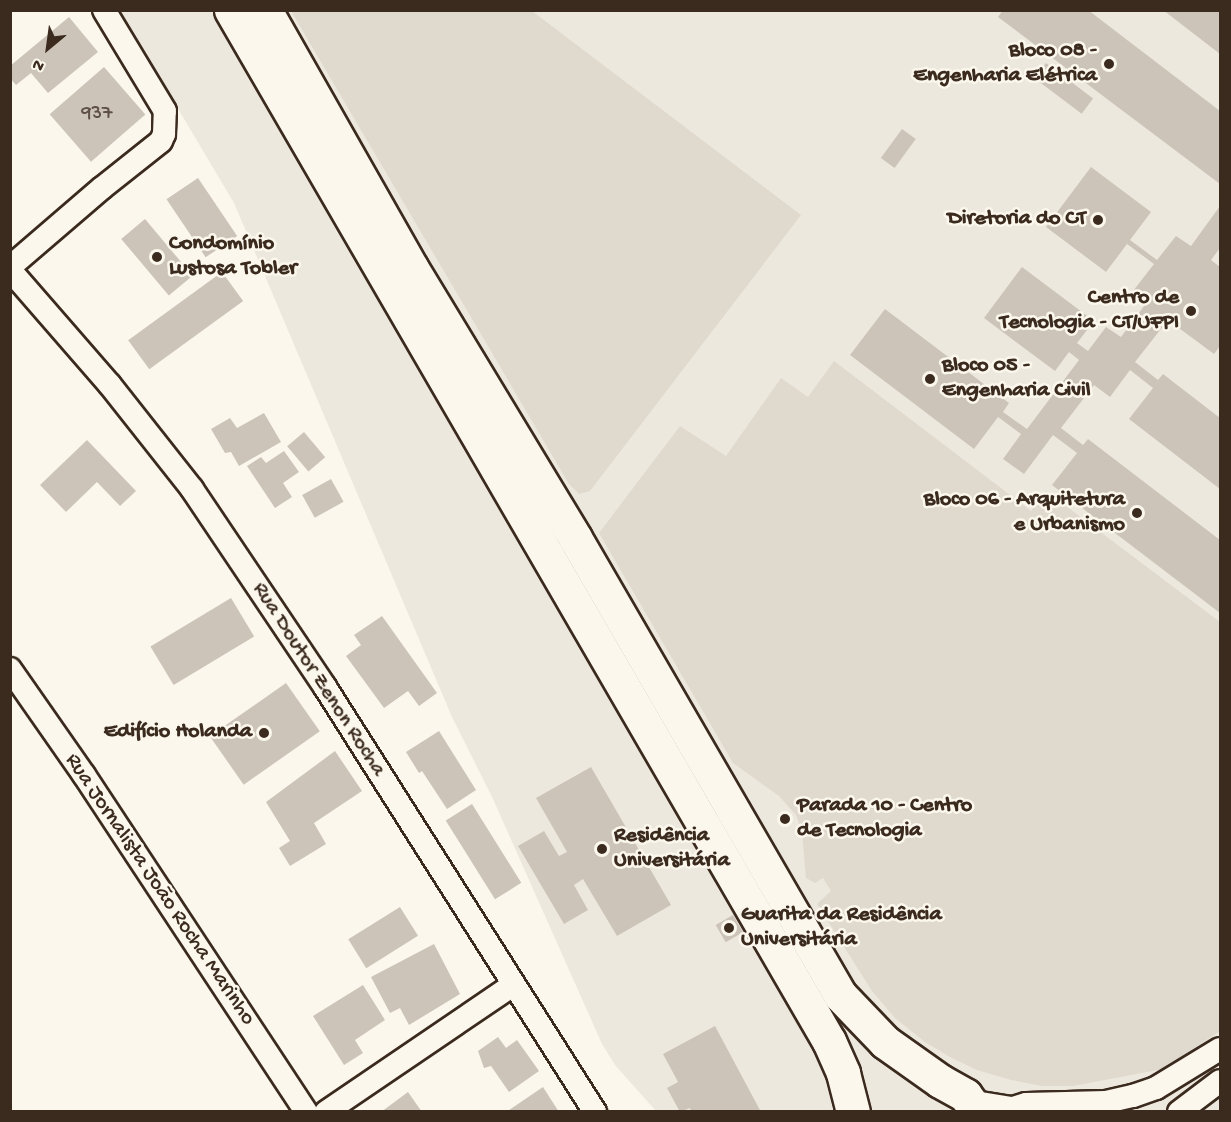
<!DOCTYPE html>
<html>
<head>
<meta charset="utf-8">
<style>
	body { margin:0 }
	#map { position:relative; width:1231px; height:1122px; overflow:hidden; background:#fbf7ec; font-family:"Gochi Hand",sans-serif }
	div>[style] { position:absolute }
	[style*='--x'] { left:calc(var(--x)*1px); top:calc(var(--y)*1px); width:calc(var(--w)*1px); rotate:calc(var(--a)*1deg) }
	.built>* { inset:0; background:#ede8dd }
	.green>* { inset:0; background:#dfd9ce }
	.building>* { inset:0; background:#ccc4b9; transform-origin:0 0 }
	.roads { filter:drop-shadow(2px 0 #3b2a1e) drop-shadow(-2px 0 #3b2a1e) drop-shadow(0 2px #3b2a1e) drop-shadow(0 -2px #3b2a1e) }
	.lane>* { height:12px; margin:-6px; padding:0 6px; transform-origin:6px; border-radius:6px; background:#fbf7ec }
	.street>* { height:22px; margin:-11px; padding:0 11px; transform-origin:11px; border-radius:11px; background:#fbf7ec }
	.secondary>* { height:33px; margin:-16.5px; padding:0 16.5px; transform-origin:16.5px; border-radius:16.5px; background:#fbf7ec }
	.dots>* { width:16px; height:16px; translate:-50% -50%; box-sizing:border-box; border:3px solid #fbf7ec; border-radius:50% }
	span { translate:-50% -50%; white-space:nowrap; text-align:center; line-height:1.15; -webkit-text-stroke:5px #fbf7ec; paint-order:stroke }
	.number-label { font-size:20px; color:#5f5045 }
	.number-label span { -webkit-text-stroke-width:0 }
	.poi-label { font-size:22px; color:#3b2a1e; font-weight:700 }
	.right { translate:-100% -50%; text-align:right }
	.left { translate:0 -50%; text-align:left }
	.street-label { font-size:22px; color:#3b2a1e }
	.frame { position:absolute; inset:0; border:12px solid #3b2a1e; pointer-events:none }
	.north { position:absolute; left:18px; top:18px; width:60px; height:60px; -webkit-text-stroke:4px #fbf7ec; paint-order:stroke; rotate:209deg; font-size:16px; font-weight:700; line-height:24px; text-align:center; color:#3b2a1e }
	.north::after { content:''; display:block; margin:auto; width:21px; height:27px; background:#3b2a1e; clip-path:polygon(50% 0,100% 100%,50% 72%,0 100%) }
</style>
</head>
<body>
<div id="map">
	<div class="built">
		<i style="clip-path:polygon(120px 11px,1220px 11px,1220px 1111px,656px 1111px,615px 1065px,602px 1044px,493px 799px,452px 717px,234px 203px)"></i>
	</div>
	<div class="green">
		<i style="clip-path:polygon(291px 11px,532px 11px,801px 215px,590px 491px,579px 494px,569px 484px)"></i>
		<i style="clip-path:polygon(834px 361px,1031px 511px,1046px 491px,1220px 622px,1220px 1031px,1163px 1069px,1073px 1086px,1042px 1086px,1011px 1080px,977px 1070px,950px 1057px,925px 1042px,895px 1018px,872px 991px,817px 904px,831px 891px,823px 878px,815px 883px,806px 878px,802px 833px,796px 815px,779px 796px,733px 763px,599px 533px,680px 426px,726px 456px,781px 378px,808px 397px)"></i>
	</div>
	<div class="building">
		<i style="clip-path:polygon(1003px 10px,1088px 10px,1220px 111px,1220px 184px,998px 17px)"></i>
		<i style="clip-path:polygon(1163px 10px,1220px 10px,1220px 54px)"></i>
		<i style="clip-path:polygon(69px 17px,98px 52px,48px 93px,31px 73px,16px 85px,10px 78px,10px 66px)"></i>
		<i style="left:1046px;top:63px;width:59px;height:19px;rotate:37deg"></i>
		<i style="left:104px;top:67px;width:63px;height:72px;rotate:49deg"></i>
		<i style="left:902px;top:129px;width:17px;height:36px;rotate:36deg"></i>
		<i style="clip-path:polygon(1091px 167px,1151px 212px,1130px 240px,1157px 260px,1176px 236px,1191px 246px,1220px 206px,1220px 248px,1211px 260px,1220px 267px,1220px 346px,1214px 354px,1168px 320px,1135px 362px,1158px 380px,1163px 374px,1220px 418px,1220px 489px,1129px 419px,1153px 388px,1130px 370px,1110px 397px,1094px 385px,1061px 428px,1083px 445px,1088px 439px,1220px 540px,1220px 613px,1052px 485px,1077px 453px,1053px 435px,1024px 474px,1003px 459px,1021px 434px,998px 417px,974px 449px,850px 355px,885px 309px,1009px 403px,1003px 412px,1027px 429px,1079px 360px,1069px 352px,1055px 371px,984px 318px,1022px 267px,1094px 321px,1077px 343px,1088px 351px,1106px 327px,1121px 337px,1147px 302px,1133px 291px,1154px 264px,1127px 244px,1106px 272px,1046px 227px)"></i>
		<i style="left:198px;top:178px;width:70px;height:38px;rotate:56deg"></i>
		<i style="left:145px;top:219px;width:74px;height:31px;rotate:50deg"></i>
		<i style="left:222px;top:272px;width:36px;height:116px;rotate:54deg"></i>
		<i style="clip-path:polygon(264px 413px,281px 442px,239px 466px,231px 452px,225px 453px,211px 429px,230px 418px,237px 428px)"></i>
		<i style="left:304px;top:432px;width:33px;height:22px;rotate:50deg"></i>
		<i style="clip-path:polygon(87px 440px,136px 491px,120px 506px,97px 482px,66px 512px,40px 485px)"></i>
		<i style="clip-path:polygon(284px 451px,299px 472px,283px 483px,292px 497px,275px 508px,247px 466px,261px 457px,266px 463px)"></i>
		<i style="left:331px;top:479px;width:26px;height:33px;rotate:61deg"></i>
		<i style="left:231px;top:598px;width:45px;height:94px;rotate:59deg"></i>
		<i style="clip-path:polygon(382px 616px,437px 693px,419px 706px,408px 691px,384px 708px,346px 656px,361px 645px,354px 635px)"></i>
		<i style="left:286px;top:683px;width:59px;height:93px;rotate:55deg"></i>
		<i style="clip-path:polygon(439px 731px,476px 790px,447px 809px,422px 771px,419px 773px,406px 752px)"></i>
		<i style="clip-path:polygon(335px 751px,362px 791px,314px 823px,326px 844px,290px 866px,279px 848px,290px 841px,266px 802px)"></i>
		<i style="clip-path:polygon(591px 767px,671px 905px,617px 936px,583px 879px,574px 885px,588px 910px,564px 924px,518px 846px,544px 831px,559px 856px,567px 852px,536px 798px)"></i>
		<i style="left:472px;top:804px;width:93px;height:31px;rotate:58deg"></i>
		<i style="left:400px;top:907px;width:34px;height:61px;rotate:58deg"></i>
		<i style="left:733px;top:915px;width:20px;height:20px;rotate:60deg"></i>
		<i style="clip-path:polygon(434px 944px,460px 994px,409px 1025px,400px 1008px,390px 1013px,371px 977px)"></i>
		<i style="clip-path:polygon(363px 985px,385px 1020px,355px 1040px,363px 1053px,344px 1065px,313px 1016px)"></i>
		<i style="clip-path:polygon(715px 1026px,761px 1112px,691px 1112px,690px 1108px,680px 1112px,667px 1088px,678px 1082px,663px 1054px)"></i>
		<i style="clip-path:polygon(498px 1037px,506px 1048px,517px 1040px,539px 1071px,509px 1092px,491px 1066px,484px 1068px,478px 1051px)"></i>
		<i style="clip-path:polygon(543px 1087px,559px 1112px,506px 1112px)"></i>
		<i style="clip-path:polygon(408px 1092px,422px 1112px,381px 1112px)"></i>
	</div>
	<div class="roads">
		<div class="lane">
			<i style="--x:974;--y:1097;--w:39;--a:9"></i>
		</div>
		<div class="street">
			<i style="--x:10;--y:267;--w:121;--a:-40.7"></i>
			<i style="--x:102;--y:188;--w:75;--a:-38.5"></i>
			<i style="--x:161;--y:141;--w:8;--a:-67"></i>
			<i style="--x:164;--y:134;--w:23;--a:-88"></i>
			<i style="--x:165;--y:111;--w:118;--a:-121.1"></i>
			<i style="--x:10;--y:270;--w:152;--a:49"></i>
			<i style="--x:110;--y:385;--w:132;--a:51.7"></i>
			<i style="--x:192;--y:489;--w:239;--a:56.1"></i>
			<i style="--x:325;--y:687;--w:504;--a:57.57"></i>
			<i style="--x:10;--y:669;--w:129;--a:55.1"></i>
			<i style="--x:84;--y:775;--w:404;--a:56.6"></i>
			<i style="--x:326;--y:1112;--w:227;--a:-34.2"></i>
			<i style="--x:1000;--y:1112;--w:27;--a:-17"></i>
			<i style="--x:1026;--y:1104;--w:80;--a:-1.4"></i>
			<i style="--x:1106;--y:1102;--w:28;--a:-13"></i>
			<i style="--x:1133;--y:1096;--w:24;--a:-19"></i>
			<i style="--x:1156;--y:1088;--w:75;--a:-31.4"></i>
			<i style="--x:1179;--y:1112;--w:51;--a:-37.1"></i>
		</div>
		<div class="secondary">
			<i style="--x:231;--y:10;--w:1192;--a:59.89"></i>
			<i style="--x:829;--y:1041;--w:35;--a:66"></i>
			<i style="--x:843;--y:1073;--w:40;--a:75.6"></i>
			<i style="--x:265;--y:10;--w:296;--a:60.4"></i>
			<i style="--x:411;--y:267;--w:317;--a:58.8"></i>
			<i style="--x:575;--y:538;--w:528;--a:59.89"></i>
			<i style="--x:840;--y:995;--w:65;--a:46.2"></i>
			<i style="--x:885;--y:1042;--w:67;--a:35.3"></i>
			<i style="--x:940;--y:1081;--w:29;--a:29"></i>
			<i style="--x:965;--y:1095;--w:21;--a:53"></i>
		</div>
	</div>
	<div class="dots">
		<i style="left:1109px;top:64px;background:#3b2a1e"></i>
		<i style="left:1098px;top:220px;background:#3b2a1e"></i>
		<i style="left:157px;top:257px;background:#3b2a1e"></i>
		<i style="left:1191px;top:311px;background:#3b2a1e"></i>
		<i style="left:930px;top:379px;background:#3b2a1e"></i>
		<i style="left:1137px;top:513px;background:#3b2a1e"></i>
		<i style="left:264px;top:733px;background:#3b2a1e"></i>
		<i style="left:785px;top:819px;background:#3b2a1e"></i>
		<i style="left:602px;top:849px;background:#3b2a1e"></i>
		<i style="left:729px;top:928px;background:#3b2a1e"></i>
	</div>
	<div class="number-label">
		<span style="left:97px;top:114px">937</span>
	</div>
	<div class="poi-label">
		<span class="right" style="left:1097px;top:64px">Bloco 08 -<br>Engenharia Elétrica</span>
		<span class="right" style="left:1086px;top:220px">Diretoria do CT</span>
		<span class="left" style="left:169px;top:257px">Condomínio<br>Lustosa Tobler</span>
		<span class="right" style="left:1179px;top:311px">Centro de<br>Tecnologia - CT/UFPI</span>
		<span class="left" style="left:942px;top:379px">Bloco 05 -<br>Engenharia Civil</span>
		<span class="right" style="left:1125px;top:513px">Bloco 06 - Arquitetura<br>e Urbanismo</span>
		<span class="right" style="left:252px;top:733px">Edifício Holanda</span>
		<span class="left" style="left:797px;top:819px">Parada 10 - Centro<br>de Tecnologia</span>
		<span class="left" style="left:614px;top:849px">Residência<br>Universitária</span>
		<span class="left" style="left:741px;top:928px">Guarita da Residência<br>Universitária</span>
	</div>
	<div class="street-label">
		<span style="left:318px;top:680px;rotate:57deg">Rua Doutor Zenon Rocha</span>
		<span style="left:159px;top:890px;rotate:56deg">Rua Jornalista João Rocha Marinho</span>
	</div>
	<div class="frame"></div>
	<div class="north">N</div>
</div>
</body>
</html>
